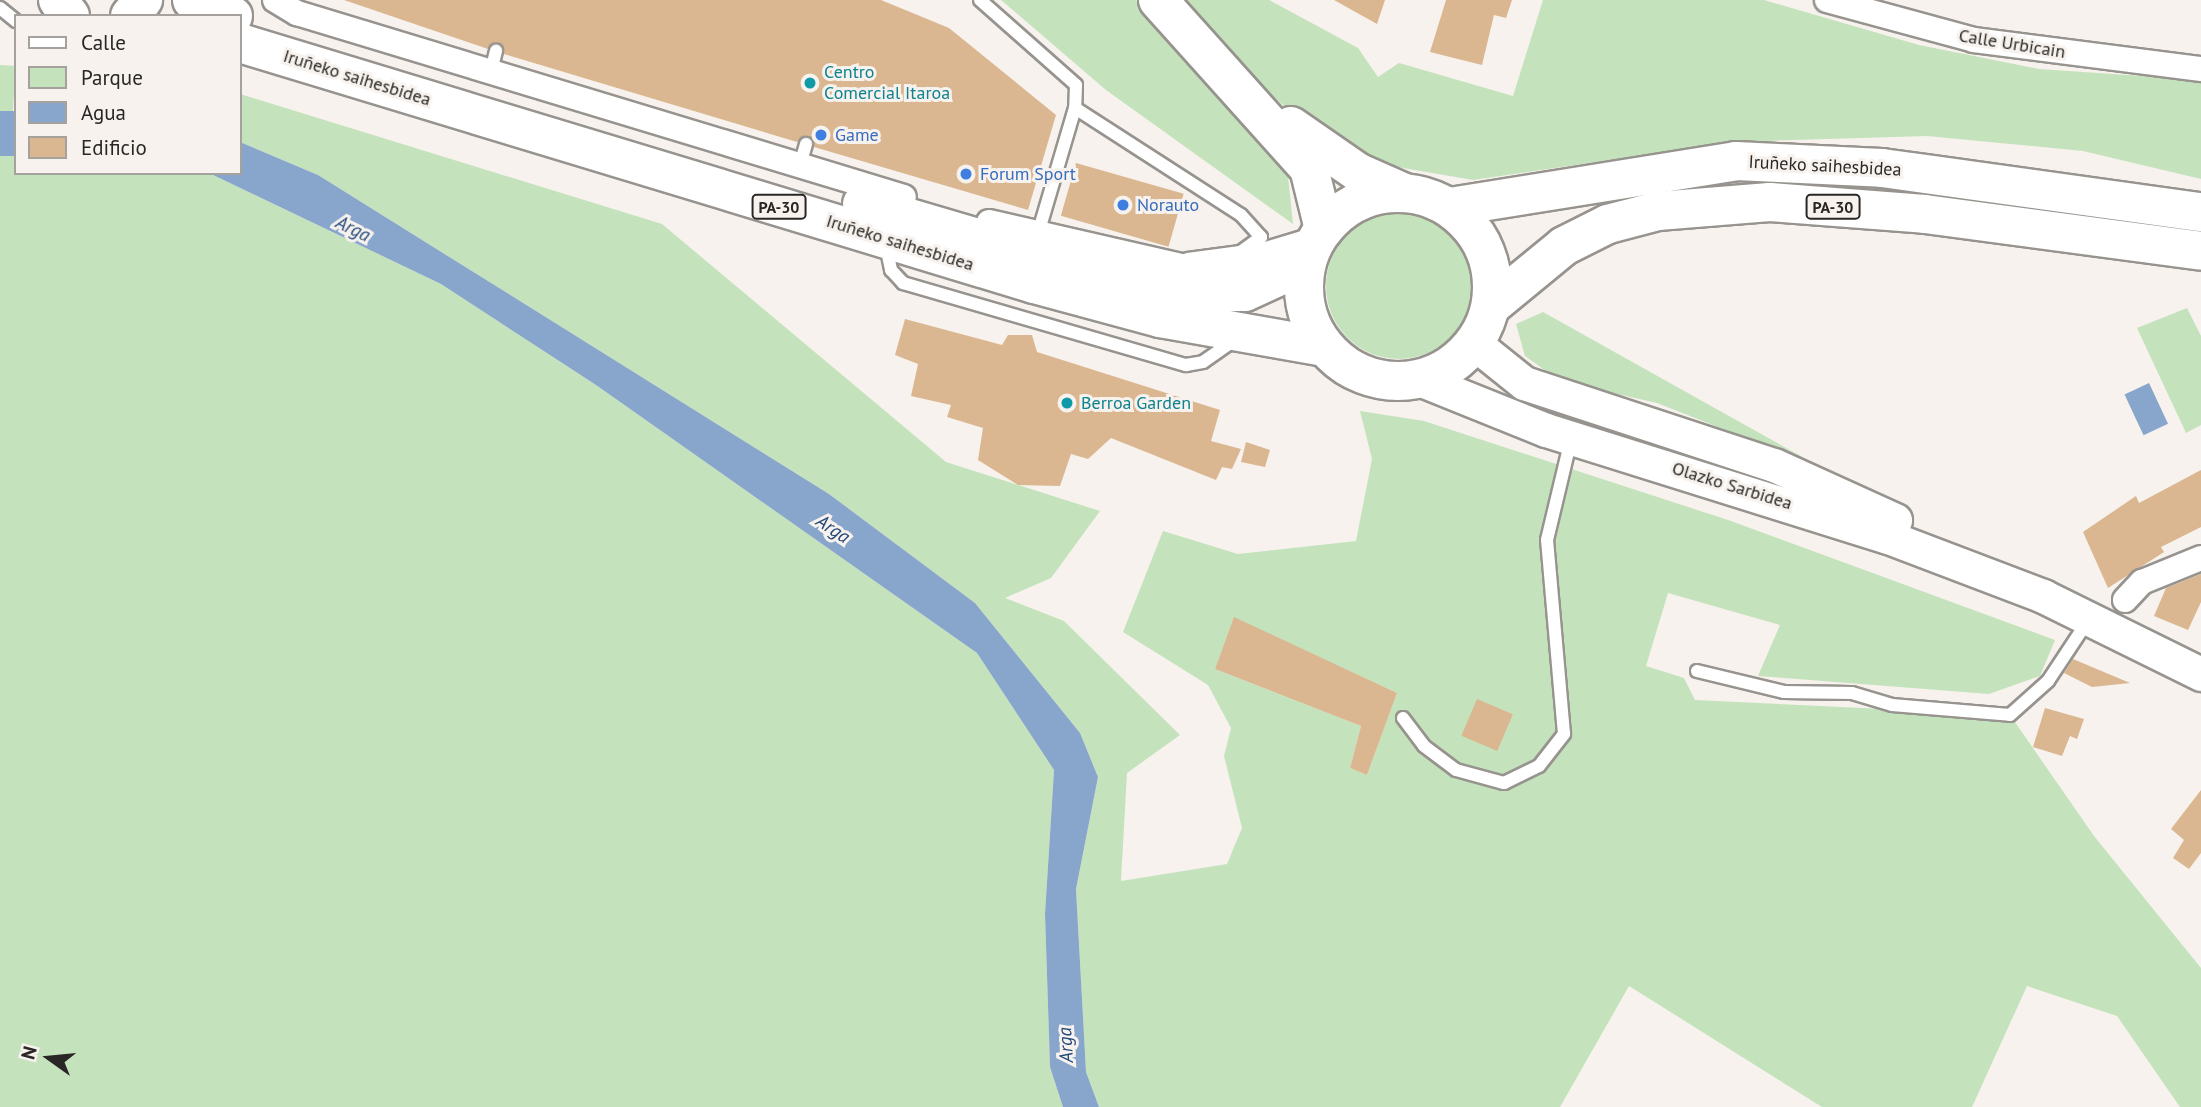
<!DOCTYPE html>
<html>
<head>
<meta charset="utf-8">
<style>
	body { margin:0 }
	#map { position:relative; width:2201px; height:1107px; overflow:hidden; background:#f7f2ed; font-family:"PT Sans",sans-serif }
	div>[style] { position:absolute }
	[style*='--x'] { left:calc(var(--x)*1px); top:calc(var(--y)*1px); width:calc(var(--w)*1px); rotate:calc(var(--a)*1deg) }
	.green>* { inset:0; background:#c4e3bc; transform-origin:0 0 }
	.round { border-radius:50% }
	.water>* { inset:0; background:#88a5cc; transform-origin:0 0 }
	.building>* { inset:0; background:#dab790; transform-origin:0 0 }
	.roads { filter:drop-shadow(2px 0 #97938e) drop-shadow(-2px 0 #97938e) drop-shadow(0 2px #97938e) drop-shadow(0 -2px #97938e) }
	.lane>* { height:12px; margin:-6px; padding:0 6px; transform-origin:6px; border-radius:6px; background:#fff }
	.street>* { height:24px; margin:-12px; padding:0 12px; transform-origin:12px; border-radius:12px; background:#fff }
	.secondary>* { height:33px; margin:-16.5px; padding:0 16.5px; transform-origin:16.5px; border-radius:16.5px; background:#fff }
	.primary>* { height:38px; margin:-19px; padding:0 19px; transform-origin:19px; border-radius:19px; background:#fff }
	.highway>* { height:38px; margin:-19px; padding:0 19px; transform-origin:19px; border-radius:19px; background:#fff }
	.highway>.ring { margin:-19px; padding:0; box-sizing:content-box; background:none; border:38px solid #fff; border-radius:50% }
	.dots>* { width:19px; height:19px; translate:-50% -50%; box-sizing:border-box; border:4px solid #f7f2ed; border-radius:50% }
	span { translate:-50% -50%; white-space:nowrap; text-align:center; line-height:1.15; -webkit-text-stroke:6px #f7f2ed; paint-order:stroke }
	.shield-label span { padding:2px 5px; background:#f7f2ed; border:2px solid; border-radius:5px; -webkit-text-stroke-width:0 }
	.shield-label { font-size:16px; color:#292725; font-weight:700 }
	.street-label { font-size:18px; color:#292725 }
	.culture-label { font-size:18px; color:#0d838f }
	.left { translate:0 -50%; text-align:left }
	.shop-label { font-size:18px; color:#366cbe }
	.water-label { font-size:19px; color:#22487b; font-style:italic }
	.legend { position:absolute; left:14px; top:14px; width:228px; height:161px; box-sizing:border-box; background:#f7f2ed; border:2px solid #a5a19d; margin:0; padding:9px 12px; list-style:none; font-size:21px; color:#292725 }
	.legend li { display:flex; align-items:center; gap:14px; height:35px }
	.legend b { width:35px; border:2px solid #a5a19d }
	.north { position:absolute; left:14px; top:1023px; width:70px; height:70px; -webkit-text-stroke:5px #f7f2ed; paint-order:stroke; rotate:285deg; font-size:19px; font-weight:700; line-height:28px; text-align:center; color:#292725 }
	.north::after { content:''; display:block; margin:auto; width:24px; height:32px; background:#292725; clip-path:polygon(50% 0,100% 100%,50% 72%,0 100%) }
</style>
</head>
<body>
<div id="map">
	<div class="green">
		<i style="clip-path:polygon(1001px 0,1136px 0,1288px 176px,1293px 224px,1106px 90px)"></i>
		<i style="clip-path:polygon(1186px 0,1269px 0,1358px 48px,1378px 77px,1399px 63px,1513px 96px,1543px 0,1764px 0,1919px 45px,2039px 69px,2201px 80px,2201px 179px,2083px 151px,1927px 136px,1732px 142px,1473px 180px,1380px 164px,1283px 105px,1234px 64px)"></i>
		<i style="left:0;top:65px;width:16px;height:47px;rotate:4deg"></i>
		<i style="clip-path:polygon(evenodd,240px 94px,662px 224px,946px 462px,1100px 511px,1051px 578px,1005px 598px,1064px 621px,1180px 735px,1127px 773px,1121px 881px,1227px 864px,1242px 828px,1224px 756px,1231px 728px,1208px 685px,1123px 632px,1163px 531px,1238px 554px,1356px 541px,1372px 459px,1360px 411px,1424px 421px,1728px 520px,2055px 640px,2040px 676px,1989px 694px,1758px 676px,1780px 625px,1668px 593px,1646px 666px,1684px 678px,1695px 700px,2010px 715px,2094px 836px,2201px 968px,2201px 1107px,2180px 1107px,2117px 1016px,2027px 986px,1972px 1107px,1822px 1107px,1629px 986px,1560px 1107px,1099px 1107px,1086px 1072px,1076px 889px,1098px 777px,1080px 733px,975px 603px,829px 494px,318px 175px,240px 142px,240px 94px,1234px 618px,1397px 693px,1367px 775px,1350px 768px,1361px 726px,1215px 669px,1234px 618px)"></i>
		<i style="clip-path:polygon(0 156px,16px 156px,16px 173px,209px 173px,441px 284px,596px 385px,977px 653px,1054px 770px,1045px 914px,1050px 1067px,1063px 1107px,0 1107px)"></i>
		<i class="round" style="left:1326px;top:213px;width:146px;height:146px"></i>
		<i style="clip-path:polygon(2187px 308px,2201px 336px,2201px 425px,2186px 433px,2137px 328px)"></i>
		<i style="clip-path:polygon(1543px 312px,1822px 468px,1657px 403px,1560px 381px,1525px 356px,1516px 324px)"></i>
	</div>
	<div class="water">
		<i style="left:16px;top:111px;width:45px;height:16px;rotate:90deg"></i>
		<i style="clip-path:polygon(240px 142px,318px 175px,829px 494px,975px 603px,1080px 733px,1098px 777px,1076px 889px,1086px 1072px,1099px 1107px,1063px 1107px,1050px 1067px,1045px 914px,1054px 770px,977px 653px,596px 385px,441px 284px,209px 173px,240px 173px)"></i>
		<i style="left:2149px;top:383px;width:45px;height:27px;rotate:65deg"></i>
	</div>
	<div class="building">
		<i style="clip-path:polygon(344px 0,881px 0,949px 28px,1056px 115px,1028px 210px,814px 147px,809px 136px,797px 142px,504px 54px,499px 43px,488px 49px)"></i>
		<i style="clip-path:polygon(1334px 0,1385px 0,1377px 24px)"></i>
		<i style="clip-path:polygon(1446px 0,1512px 0,1506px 18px,1494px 15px,1482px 65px,1430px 52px)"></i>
		<i style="left:1076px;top:163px;width:112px;height:55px;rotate:16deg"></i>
		<i style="clip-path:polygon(905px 319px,1002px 345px,1008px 335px,1032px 335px,1037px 352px,1220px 410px,1211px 441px,1241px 449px,1232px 469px,1222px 467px,1216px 480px,1111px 438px,1088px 459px,1071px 454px,1060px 486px,1018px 485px,978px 460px,983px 428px,947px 417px,951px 405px,911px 396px,918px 364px,895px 355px)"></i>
		<i style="clip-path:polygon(1246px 442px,1270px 450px,1265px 467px,1241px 462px)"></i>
		<i style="clip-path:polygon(2201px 470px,2201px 527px,2161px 547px,2164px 552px,2108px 588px,2083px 532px,2136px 496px,2139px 503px)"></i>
		<i style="clip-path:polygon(2201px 574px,2201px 602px,2188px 630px,2154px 616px,2166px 588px)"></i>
		<i style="clip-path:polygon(1234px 617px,1397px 693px,1367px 775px,1350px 768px,1361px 726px,1215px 669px)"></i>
		<i style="clip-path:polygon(2073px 659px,2130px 683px,2092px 687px,2064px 673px)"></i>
		<i style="left:1477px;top:699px;width:39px;height:40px;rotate:23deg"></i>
		<i style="clip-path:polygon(2045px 708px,2084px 719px,2077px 739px,2070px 736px,2062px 756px,2033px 747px)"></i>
		<i style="clip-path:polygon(2201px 790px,2201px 853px,2189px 869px,2173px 858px,2184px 840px,2171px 829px)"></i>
	</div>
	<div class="roads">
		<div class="lane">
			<i style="--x:980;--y:0;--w:128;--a:41.5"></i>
			<i style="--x:1076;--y:85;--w:23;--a:92"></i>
			<i style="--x:1075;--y:108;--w:131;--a:106.4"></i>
			<i style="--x:0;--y:8;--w:21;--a:39"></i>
			<i style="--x:491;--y:71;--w:21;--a:-76"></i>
			<i style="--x:1075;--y:108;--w:197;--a:32.8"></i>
			<i style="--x:1241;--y:215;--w:30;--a:48"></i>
			<i style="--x:1261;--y:237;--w:26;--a:144"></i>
			<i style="--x:1240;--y:252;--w:53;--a:172.5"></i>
			<i style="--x:800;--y:165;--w:22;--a:-74"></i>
			<i style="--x:886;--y:246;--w:25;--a:78"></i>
			<i style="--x:891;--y:270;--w:18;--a:47"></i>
			<i style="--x:903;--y:283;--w:295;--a:16.2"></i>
			<i style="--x:1186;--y:365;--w:17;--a:-10"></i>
			<i style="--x:1203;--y:362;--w:40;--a:-34.9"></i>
			<i style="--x:1697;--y:671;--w:89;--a:13.6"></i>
			<i style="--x:1784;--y:692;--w:68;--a:0.8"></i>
			<i style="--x:1852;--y:693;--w:42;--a:16.7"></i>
			<i style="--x:1892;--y:705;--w:118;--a:4.8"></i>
			<i style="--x:2010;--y:715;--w:51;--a:-41.8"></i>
			<i style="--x:2048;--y:681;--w:71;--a:-56.5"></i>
			<i style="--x:1403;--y:718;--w:35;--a:53"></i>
			<i style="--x:1424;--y:746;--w:40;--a:37"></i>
			<i style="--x:1456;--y:770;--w:50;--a:15.2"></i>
			<i style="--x:1504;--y:783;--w:39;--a:-26"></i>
			<i style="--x:1539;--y:766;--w:41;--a:-52"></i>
			<i style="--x:1564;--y:734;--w:195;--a:-95"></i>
			<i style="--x:1547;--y:540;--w:104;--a:-76.6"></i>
		</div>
		<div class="street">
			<i style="--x:275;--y:0;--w:26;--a:31"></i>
			<i style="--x:297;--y:13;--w:634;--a:16.86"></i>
			<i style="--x:1827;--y:0;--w:152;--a:15.2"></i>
			<i style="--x:1974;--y:40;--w:229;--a:7.3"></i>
			<i style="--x:989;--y:222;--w:224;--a:12.9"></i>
			<i style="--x:1207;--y:272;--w:114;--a:-16.8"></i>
			<i style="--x:2125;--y:600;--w:25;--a:-47"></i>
			<i style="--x:2142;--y:582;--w:64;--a:-22.1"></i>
		</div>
		<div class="secondary">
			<i style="--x:1474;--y:343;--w:64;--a:38.7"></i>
			<i style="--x:1524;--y:383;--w:263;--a:18.2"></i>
			<i style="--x:1774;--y:465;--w:133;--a:24.4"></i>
			<i style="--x:1419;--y:379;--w:137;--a:21.9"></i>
			<i style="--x:1546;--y:430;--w:358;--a:17.4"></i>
			<i style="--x:1888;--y:537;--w:166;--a:20.8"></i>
			<i style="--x:2043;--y:596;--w:176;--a:26.3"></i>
		</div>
		<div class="primary">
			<i style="--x:1158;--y:0;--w:226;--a:48.1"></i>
			<i style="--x:1309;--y:168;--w:63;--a:76.2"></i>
			<i style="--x:1291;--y:126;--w:83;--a:34.7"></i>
			<i style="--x:1359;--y:173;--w:47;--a:23.8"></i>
		</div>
		<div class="highway">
			<i style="--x:58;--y:0;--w:20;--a:53"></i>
			<i style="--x:192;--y:0;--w:44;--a:21.3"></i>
			<i style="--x:130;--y:16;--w:21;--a:-51"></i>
			<i style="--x:240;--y:43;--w:830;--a:16.88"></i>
			<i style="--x:1034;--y:284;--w:131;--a:15.1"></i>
			<i style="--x:1160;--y:318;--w:167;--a:10"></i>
			<i class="ring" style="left:1304px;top:193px;width:150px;height:150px"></i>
			<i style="--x:862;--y:204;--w:245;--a:16.4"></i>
			<i style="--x:1097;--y:273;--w:112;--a:10.3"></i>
			<i style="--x:1207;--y:293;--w:38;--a:-2"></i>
			<i style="--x:1245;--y:292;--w:67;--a:-24.7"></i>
			<i style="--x:1450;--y:207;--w:290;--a:-9.1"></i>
			<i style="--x:1736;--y:161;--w:146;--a:2.7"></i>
			<i style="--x:1882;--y:168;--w:322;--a:7.9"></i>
			<i style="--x:1491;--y:306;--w:94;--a:-39.4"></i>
			<i style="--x:1564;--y:246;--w:49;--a:-26.6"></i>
			<i style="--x:1608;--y:224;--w:52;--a:-14.6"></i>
			<i style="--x:1658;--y:211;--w:112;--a:-4.6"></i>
			<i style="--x:1770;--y:202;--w:155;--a:4.4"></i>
			<i style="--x:1925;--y:214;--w:278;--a:7.6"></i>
		</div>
	</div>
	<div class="dots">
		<i style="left:810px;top:83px;background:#0f9aa8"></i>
		<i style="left:821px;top:135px;background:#3f7fe0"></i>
		<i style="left:966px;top:174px;background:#3f7fe0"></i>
		<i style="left:1123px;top:205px;background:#3f7fe0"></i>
		<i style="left:1067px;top:403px;background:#0f9aa8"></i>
	</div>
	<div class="shield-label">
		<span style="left:779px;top:207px">PA-30</span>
		<span style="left:1833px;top:207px">PA-30</span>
	</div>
	<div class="street-label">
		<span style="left:2012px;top:44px;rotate:9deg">Calle Urbicain</span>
		<span style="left:357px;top:78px;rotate:17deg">Iruñeko saihesbidea</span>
		<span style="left:1825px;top:166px;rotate:3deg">Iruñeko saihesbidea</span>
		<span style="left:900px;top:243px;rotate:17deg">Iruñeko saihesbidea</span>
		<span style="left:1732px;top:486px;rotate:17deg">Olazko Sarbidea</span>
	</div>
	<div class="culture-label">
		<span class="left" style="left:824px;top:83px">Centro<br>Comercial Itaroa</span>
		<span class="left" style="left:1081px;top:403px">Berroa Garden</span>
	</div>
	<div class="shop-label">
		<span class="left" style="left:835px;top:135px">Game</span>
		<span class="left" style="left:980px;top:174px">Forum Sport</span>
		<span class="left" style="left:1137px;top:205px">Norauto</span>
	</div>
	<div class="water-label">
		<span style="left:353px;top:229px;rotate:26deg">Arga</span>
		<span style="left:833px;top:529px;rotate:34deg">Arga</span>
		<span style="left:1066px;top:1045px;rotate:-93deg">Arga</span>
	</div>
	<ul class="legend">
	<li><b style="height:9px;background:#fff"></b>Calle</li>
	<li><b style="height:19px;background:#c4e3bc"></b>Parque</li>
	<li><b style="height:19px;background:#88a5cc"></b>Agua</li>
	<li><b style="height:19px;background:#dab790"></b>Edificio</li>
	</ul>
	<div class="north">N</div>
</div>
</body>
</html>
